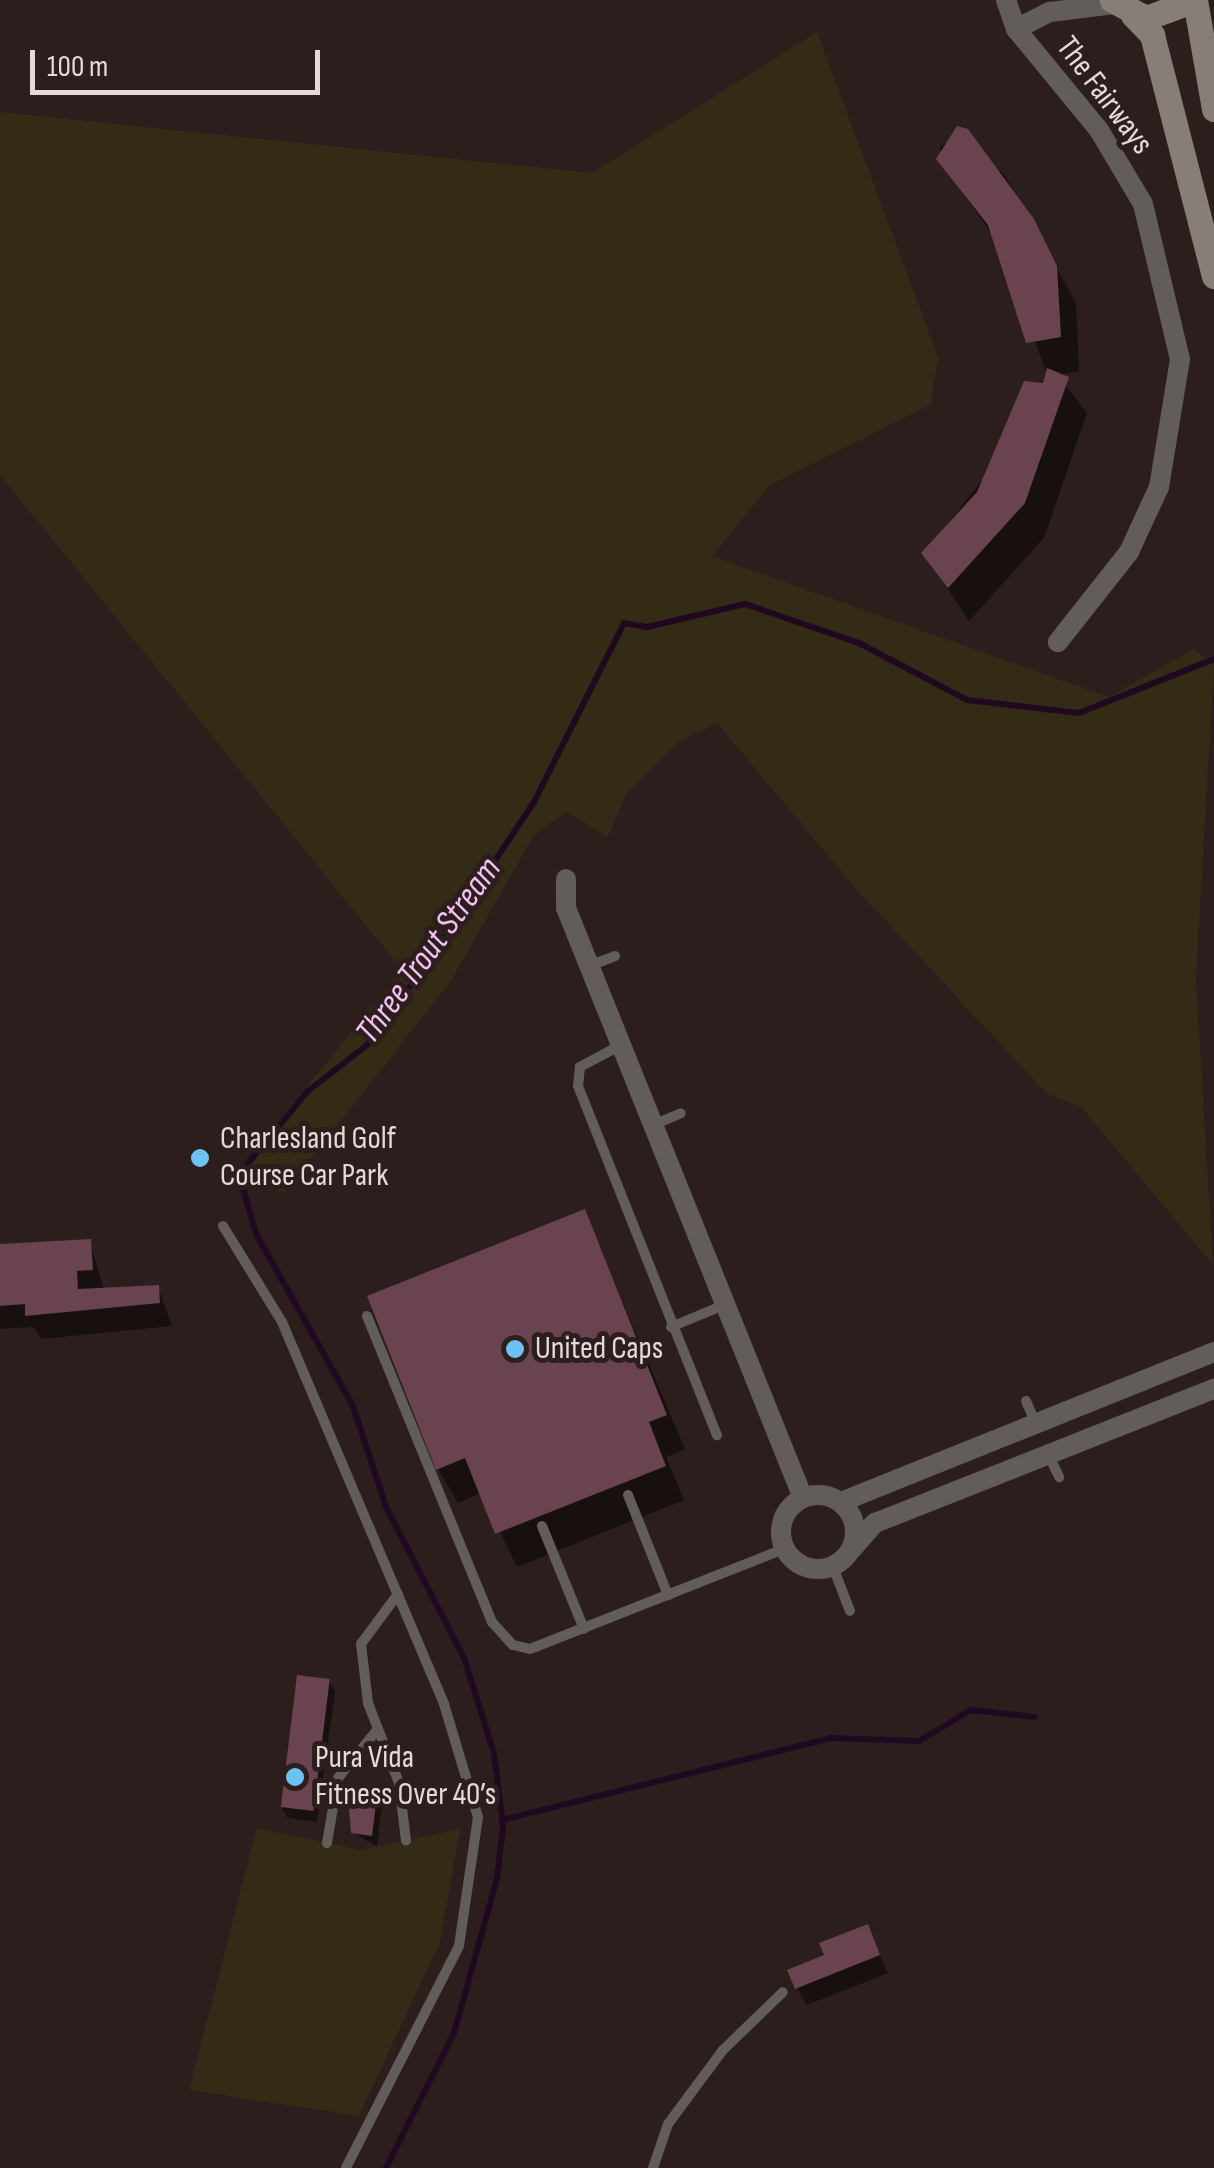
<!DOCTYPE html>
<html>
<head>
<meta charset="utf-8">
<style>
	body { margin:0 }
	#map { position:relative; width:1214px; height:2168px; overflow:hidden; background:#2b1e1c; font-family:"Sofia Sans Condensed",sans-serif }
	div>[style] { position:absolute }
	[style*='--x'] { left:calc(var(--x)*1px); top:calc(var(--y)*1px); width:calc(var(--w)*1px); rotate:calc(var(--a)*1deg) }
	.green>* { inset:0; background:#332b15 }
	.shadow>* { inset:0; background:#0007 }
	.stream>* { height:6px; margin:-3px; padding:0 3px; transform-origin:3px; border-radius:3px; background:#210821 }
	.building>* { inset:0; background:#6a4350; transform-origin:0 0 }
	.service>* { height:10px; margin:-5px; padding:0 5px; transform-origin:5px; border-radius:5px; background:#625d59 }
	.minor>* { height:20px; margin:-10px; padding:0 10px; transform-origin:10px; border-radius:10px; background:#625d59 }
	.minor>.ring { margin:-10px; padding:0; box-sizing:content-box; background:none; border:20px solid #625d59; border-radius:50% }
	.secondary>* { height:25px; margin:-12.5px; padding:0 12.5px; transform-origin:12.5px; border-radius:12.5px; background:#877e78 }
	.dots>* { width:28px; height:28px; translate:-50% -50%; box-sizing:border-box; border:5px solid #2b1e1c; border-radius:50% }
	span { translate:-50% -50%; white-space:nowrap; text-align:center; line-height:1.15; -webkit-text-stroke:10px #2b1e1c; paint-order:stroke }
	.street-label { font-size:32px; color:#e3dad9 }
	.poi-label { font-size:32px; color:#e3dad9 }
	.left { translate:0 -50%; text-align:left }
	.water-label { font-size:35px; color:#f3c0f2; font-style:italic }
	.scale { position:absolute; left:30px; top:50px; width:290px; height:45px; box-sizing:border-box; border:5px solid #e3dad9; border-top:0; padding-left:12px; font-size:30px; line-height:35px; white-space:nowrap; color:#e3dad9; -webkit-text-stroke:8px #2b1e1c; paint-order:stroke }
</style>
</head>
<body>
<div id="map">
	<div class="green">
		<i style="clip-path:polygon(817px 32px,938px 357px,931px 404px,769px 486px,712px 556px,1109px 697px,1194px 649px,1214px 665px,1196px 978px,1213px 1265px,1081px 1107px,1046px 1093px,855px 888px,717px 723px,678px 742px,626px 794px,608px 837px,566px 812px,534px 835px,451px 981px,284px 1193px,236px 1173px,402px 970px,0 475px,0 112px,592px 173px)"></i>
		<i style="clip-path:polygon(257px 1828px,361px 1850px,460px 1829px,440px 1942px,359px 2116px,189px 2090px)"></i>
	</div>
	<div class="shadow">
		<i style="clip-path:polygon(961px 134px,1005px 176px,1076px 303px,1079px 371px,1057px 375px,1087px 413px,1044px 538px,969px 621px,924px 553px,1004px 453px,1048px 376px,996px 240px,939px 160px,941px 146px)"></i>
		<i style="clip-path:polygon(584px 1212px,685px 1449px,666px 1457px,684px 1500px,517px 1567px,481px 1493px,458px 1503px,438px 1469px)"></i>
		<i style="clip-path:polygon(90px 1242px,104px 1290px,158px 1287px,172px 1326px,41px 1339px,34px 1327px,0 1329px,0 1247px)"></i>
		<i style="clip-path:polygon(329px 1681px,335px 1692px,317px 1822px,288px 1818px,281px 1807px)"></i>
		<i style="clip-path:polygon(349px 1787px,376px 1790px,382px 1801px,377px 1846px,354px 1833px)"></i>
		<i style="clip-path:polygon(867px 1927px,888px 1973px,807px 2005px,797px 1988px)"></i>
	</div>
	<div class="stream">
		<i style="--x:502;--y:1820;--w:340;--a:-14"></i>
		<i style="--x:832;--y:1738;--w:87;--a:2"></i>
		<i style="--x:919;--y:1741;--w:61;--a:-30.8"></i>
		<i style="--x:971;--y:1710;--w:64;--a:6.2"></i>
		<i style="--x:386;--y:2168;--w:151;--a:-63.3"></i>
		<i style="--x:454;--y:2033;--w:160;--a:-74.4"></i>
		<i style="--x:497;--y:1879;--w:53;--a:-83.5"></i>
		<i style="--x:503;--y:1826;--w:74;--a:-97"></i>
		<i style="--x:494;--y:1753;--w:100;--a:-107.5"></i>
		<i style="--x:464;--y:1658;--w:170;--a:-117.3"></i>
		<i style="--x:386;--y:1507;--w:106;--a:-108.1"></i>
		<i style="--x:353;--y:1406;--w:197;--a:-119.4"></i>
		<i style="--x:256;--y:1234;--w:62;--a:-105.8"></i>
		<i style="--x:239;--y:1174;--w:108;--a:-50.3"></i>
		<i style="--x:308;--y:1091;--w:75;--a:-37.9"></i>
		<i style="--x:367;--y:1045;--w:102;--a:-53.8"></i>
		<i style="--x:427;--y:963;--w:193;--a:-56.4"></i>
		<i style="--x:534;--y:802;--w:200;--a:-63.3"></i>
		<i style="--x:624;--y:623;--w:23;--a:10"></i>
		<i style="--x:647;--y:627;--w:101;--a:-13.2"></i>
		<i style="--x:745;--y:604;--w:120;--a:18.9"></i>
		<i style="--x:859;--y:643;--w:122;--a:27.8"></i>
		<i style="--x:967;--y:700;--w:113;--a:6.6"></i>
		<i style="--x:1079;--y:713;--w:145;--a:-21.8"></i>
	</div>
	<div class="building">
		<i style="clip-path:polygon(957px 126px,968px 129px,1034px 219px,1057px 266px,1061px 337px,1026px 343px,988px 225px,936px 159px)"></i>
		<i style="clip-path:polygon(1047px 368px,1069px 377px,1025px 503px,948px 588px,921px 553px,977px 492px,1024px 381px,1043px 383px)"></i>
		<i style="clip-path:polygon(585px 1209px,667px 1415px,649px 1422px,666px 1466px,495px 1534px,465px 1458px,436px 1470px,367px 1296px)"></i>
		<i style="clip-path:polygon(91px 1239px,93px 1270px,77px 1271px,78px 1289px,159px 1285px,160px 1303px,25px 1316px,25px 1304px,0 1306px,0 1244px)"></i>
		<i style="left:297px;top:1675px;width:33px;height:133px;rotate:7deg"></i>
		<i style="clip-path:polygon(347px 1784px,378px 1788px,372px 1836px,351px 1833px)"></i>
		<i style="clip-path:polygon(868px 1924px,880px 1955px,795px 1989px,787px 1970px,824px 1955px,819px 1943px)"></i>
	</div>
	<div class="service">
		<i style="--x:589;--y:966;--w:28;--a:-21"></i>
		<i style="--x:621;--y:1045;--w:47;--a:151.8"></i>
		<i style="--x:580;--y:1067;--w:19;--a:96"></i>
		<i style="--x:578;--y:1086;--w:376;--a:68.3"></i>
		<i style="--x:653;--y:1125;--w:30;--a:-23"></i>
		<i style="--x:223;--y:1226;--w:113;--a:58.4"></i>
		<i style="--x:282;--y:1322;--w:415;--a:67"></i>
		<i style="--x:444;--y:1704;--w:118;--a:73.3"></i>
		<i style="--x:478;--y:1817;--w:130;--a:98.4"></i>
		<i style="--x:459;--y:1946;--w:249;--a:117"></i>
		<i style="--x:367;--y:1316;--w:331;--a:67.8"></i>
		<i style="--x:492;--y:1622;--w:31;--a:48"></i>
		<i style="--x:513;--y:1645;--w:17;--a:13"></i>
		<i style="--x:530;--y:1649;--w:273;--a:-21.5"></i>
		<i style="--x:671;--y:1327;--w:57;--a:-22.5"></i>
		<i style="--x:1026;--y:1401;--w:24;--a:66"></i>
		<i style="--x:1047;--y:1452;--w:28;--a:64"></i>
		<i style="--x:628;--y:1495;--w:108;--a:68.2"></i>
		<i style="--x:542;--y:1526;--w:111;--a:67.8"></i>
		<i style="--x:833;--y:1567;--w:47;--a:68.9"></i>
		<i style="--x:398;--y:1594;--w:62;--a:126.5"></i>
		<i style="--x:361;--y:1644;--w:59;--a:83.2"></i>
		<i style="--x:368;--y:1703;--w:86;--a:68.8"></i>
		<i style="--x:399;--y:1783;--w:58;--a:83.1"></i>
		<i style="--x:327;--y:1843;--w:66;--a:-80.4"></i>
		<i style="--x:338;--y:1778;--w:63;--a:-50.8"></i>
		<i style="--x:653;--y:2168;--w:46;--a:-71.2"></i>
		<i style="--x:668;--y:2124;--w:92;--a:-53.4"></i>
		<i style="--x:723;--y:2050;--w:83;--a:-44"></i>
	</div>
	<div class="minor">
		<i style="--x:1006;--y:0;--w:31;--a:71"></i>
		<i style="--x:1016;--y:29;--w:131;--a:50.6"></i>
		<i style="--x:1099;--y:130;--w:86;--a:59.3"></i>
		<i style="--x:1143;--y:204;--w:159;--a:76.6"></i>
		<i style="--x:1180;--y:359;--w:130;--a:99.3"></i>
		<i style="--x:1159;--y:487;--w:72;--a:114.8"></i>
		<i style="--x:1129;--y:552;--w:115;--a:128.3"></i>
		<i style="--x:1016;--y:29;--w:38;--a:-27"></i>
		<i style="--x:1050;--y:12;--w:65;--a:-7"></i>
		<i style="--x:566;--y:879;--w:29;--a:90"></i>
		<i style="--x:566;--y:908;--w:636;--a:68.11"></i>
		<i class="ring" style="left:781px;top:1495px;width:54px;height:54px"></i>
		<i style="--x:841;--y:1502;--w:402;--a:-21.9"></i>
		<i style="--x:852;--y:1549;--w:35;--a:-49"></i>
		<i style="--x:875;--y:1523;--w:365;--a:-21.6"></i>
	</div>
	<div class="secondary">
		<i style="--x:1112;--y:0;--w:38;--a:28"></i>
		<i style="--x:1146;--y:18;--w:52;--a:-20.2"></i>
		<i style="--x:1195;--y:0;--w:111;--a:80.1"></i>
		<i style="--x:1133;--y:15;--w:28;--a:46"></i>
		<i style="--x:1152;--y:35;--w:249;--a:75.6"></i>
	</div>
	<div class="dots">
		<i style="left:200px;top:1158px;background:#6cc2f3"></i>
		<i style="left:515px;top:1349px;background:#6cc2f3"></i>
		<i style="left:295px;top:1777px;background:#6cc2f3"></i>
	</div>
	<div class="street-label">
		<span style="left:1104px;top:96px;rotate:53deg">The Fairways</span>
	</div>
	<div class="poi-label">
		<span class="left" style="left:220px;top:1158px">Charlesland Golf<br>Course Car Park</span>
		<span class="left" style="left:535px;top:1349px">United Caps</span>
		<span class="left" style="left:315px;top:1777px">Pura Vida<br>Fitness Over 40’s</span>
	</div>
	<div class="water-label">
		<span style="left:429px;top:951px;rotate:-54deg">Three Trout Stream</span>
	</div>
	<div class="scale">100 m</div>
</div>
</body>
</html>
